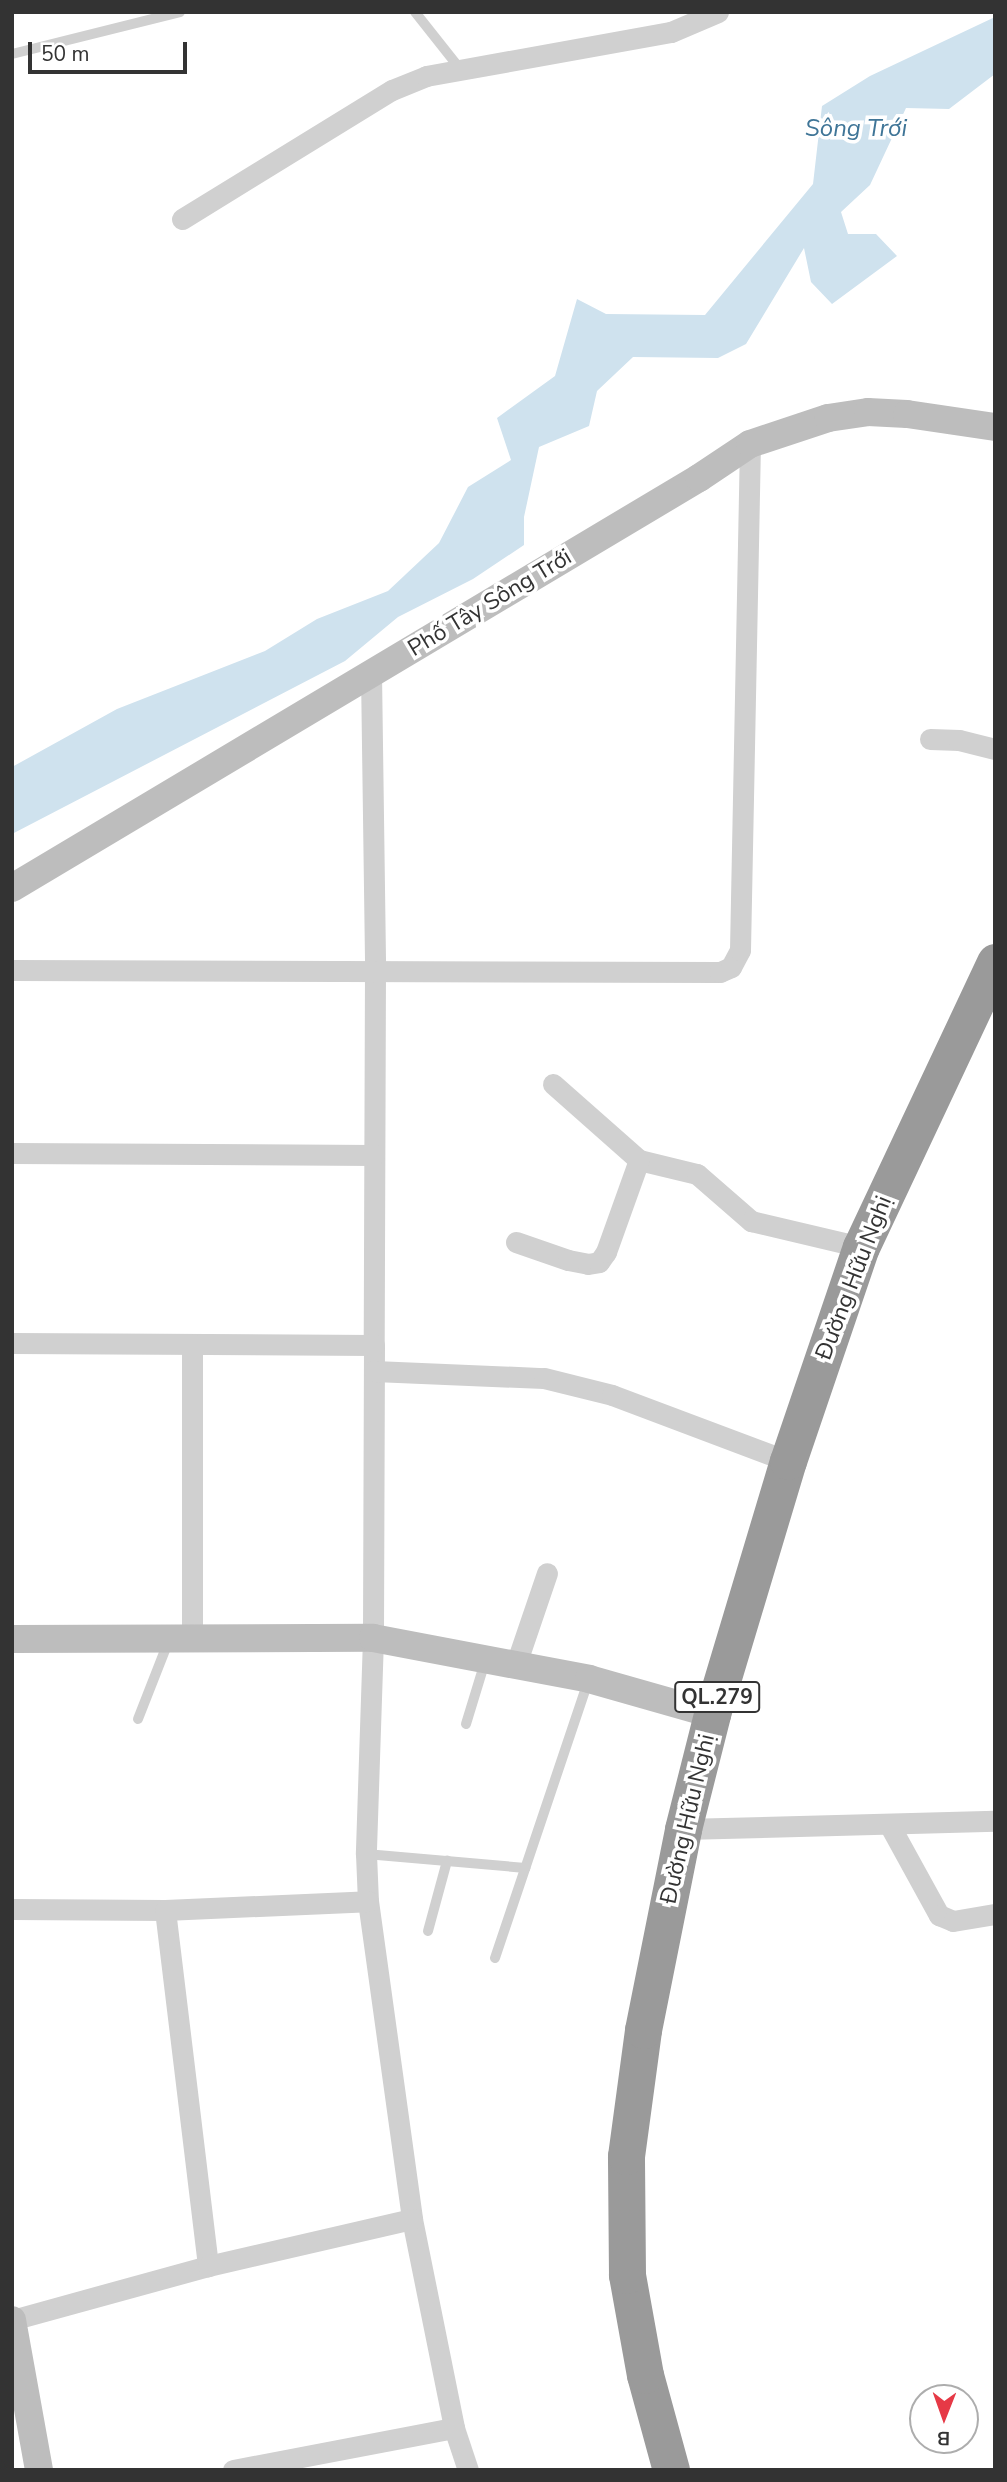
<!DOCTYPE html>
<html>
<head>
<meta charset="utf-8">
<style>
  body { margin:0 }
  #map { position:relative; width:1007px; height:2482px; overflow:hidden; background:#fff; font-family:"Nunito Sans",sans-serif }
  div>[style] { position:absolute }
  .water>* { inset:0; background:#cfe2ee }
  .lane>* { height:10px; margin:-5px; padding:0 5px; transform-origin:5px; border-radius:5px; background:#d0d0d0 }
  .street>* { height:21px; margin:-10.5px; padding:0 10.5px; transform-origin:10.5px; border-radius:10.5px; background:#d0d0d0 }
  .secondary>* { height:28px; margin:-14px; padding:0 14px; transform-origin:14px; border-radius:14px; background:#bdbdbd }
  .highway>* { height:37px; margin:-18.5px; padding:0 18.5px; transform-origin:18.5px; border-radius:18.5px; background:#9a9a9a }
  span { translate:-50% -50%; white-space:nowrap; text-align:center; line-height:1.15; -webkit-text-stroke:7px #fff; paint-order:stroke }
  .shield-label span { padding:2px 5px; background:#fff; border:2px solid; border-radius:5px; -webkit-text-stroke-width:0 }
  .shield-label { font-size:21px; color:#333; font-weight:700 }
  .street-label { font-size:23px; color:#333 }
  .water-label { font-size:24px; color:#3f7597; font-style:italic }
  .frame { position:absolute; inset:0; border:14px solid #333; pointer-events:none }
  .north { position:absolute; left:909px; top:2384px; width:70px; height:70px; box-sizing:border-box; background:#fff; border:2px solid #adadad; border-radius:50%; rotate:181deg; font-size:19px; font-weight:700; line-height:28px; text-align:center; color:#333 }
  .north::after { content:''; display:block; margin:auto; width:24px; height:32px; background:#e63946; clip-path:polygon(50% 0,100% 100%,50% 72%,0 100%) }
  .scale { position:absolute; left:28px; top:42px; width:159px; height:32px; box-sizing:border-box; border:4px solid #333; border-top:0; padding-left:9px; font-size:21px; line-height:24px; white-space:nowrap; color:#333; -webkit-text-stroke:5px #fff; paint-order:stroke }
</style>
</head>
<body>
<div id="map">
  <div class="water">
    <i style="clip-path:polygon(995px 17px,995px 74px,949px 109px,906px 108px,870px 185px,841px 212px,848px 234px,876px 234px,897px 256px,832px 304px,811px 282px,804px 248px,746px 344px,718px 358px,633px 357px,597px 391px,589px 426px,539px 447px,524px 517px,524px 545px,473px 579px,398px 617px,345px 661px,12px 834px,12px 767px,117px 709px,265px 651px,317px 619px,388px 591px,439px 543px,468px 487px,511px 460px,497px 418px,555px 376px,577px 299px,606px 314px,705px 315px,813px 184px,822px 106px,870px 76px)"></i>
  </div>
  <div class="lane">
    <i style="left:415px;top:12px;width:74px;rotate:51.6deg"></i>
    <i style="left:12px;top:54px;width:173px;rotate:-14deg"></i>
    <i style="left:138px;top:1719px;width:85px;rotate:-68.6deg"></i>
    <i style="left:466px;top:1724px;width:65px;rotate:-73deg"></i>
    <i style="left:366px;top:1854px;width:160px;rotate:5deg"></i>
    <i style="left:428px;top:1931px;width:73px;rotate:-74.8deg"></i>
    <i style="left:495px;top:1958px;width:294px;rotate:-71.4deg"></i>
  </div>
  <div class="street">
    <i style="left:182px;top:219px;width:246px;rotate:-31.6deg"></i>
    <i style="left:392px;top:90px;width:37px;rotate:-22deg"></i>
    <i style="left:426px;top:76px;width:249px;rotate:-10.2deg"></i>
    <i style="left:671px;top:32px;width:51px;rotate:-23.1deg"></i>
    <i style="left:371px;top:673px;width:298px;rotate:89.2deg"></i>
    <i style="left:375px;top:971px;width:374px;rotate:90.2deg"></i>
    <i style="left:374px;top:1345px;width:293px;rotate:90.2deg"></i>
    <i style="left:373px;top:1638px;width:216px;rotate:91.9deg"></i>
    <i style="left:366px;top:1854px;width:47px;rotate:87.6deg"></i>
    <i style="left:368px;top:1901px;width:321px;rotate:82.1deg"></i>
    <i style="left:412px;top:2219px;width:213px;rotate:78.6deg"></i>
    <i style="left:454px;top:2428px;width:44px;rotate:71.6deg"></i>
    <i style="left:930px;top:739px;width:29px;rotate:2deg"></i>
    <i style="left:959px;top:740px;width:37px;rotate:14deg"></i>
    <i style="left:12px;top:970px;width:708px;rotate:0.16deg"></i>
    <i style="left:720px;top:972px;width:12px;rotate:-24deg"></i>
    <i style="left:731px;top:967px;width:19px;rotate:-62deg"></i>
    <i style="left:740px;top:950px;width:506px;rotate:-88.87deg"></i>
    <i style="left:553px;top:1084px;width:115px;rotate:41.5deg"></i>
    <i style="left:639px;top:1160px;width:60px;rotate:13.6deg"></i>
    <i style="left:697px;top:1174px;width:72px;rotate:41deg"></i>
    <i style="left:751px;top:1221px;width:113px;rotate:13.3deg"></i>
    <i style="left:12px;top:1153px;width:362px;rotate:0.3deg"></i>
    <i style="left:516px;top:1242px;width:55px;rotate:19.1deg"></i>
    <i style="left:568px;top:1260px;width:20px;rotate:11deg"></i>
    <i style="left:588px;top:1264px;width:11px;rotate:-10deg"></i>
    <i style="left:599px;top:1262px;width:12px;rotate:-55deg"></i>
    <i style="left:606px;top:1252px;width:98px;rotate:-70.3deg"></i>
    <i style="left:12px;top:1343px;width:362px;rotate:0.3deg"></i>
    <i style="left:192px;top:1344px;width:296px;rotate:90deg"></i>
    <i style="left:374px;top:1371px;width:170px;rotate:2.4deg"></i>
    <i style="left:544px;top:1378px;width:70px;rotate:14deg"></i>
    <i style="left:612px;top:1395px;width:188px;rotate:20.6deg"></i>
    <i style="left:515px;top:1667px;width:99px;rotate:-71.2deg"></i>
    <i style="left:890px;top:1826px;width:102px;rotate:61.2deg"></i>
    <i style="left:939px;top:1915px;width:15px;rotate:23deg"></i>
    <i style="left:953px;top:1921px;width:43px;rotate:-9.5deg"></i>
    <i style="left:683px;top:1829px;width:312px;rotate:-1.5deg"></i>
    <i style="left:12px;top:1909px;width:153px;rotate:0.4deg"></i>
    <i style="left:165px;top:1910px;width:203px;rotate:-2.5deg"></i>
    <i style="left:165px;top:1910px;width:359px;rotate:83.1deg"></i>
    <i style="left:12px;top:2320px;width:203px;rotate:-15.4deg"></i>
    <i style="left:208px;top:2266px;width:209px;rotate:-13deg"></i>
    <i style="left:233px;top:2470px;width:225px;rotate:-10.8deg"></i>
  </div>
  <div class="secondary">
    <i style="left:12px;top:888px;width:800px;rotate:-30.83deg"></i>
    <i style="left:699px;top:478px;width:61px;rotate:-33.7deg"></i>
    <i style="left:750px;top:444px;width:82px;rotate:-18.4deg"></i>
    <i style="left:828px;top:418px;width:40px;rotate:-8.5deg"></i>
    <i style="left:868px;top:412px;width:39px;rotate:3deg"></i>
    <i style="left:907px;top:414px;width:89px;rotate:8.4deg"></i>
    <i style="left:12px;top:1639px;width:361px;rotate:-0.2deg"></i>
    <i style="left:373px;top:1638px;width:220px;rotate:10.7deg"></i>
    <i style="left:589px;top:1679px;width:128px;rotate:15.9deg"></i>
    <i style="left:12px;top:2320px;width:152px;rotate:79.8deg"></i>
  </div>
  <div class="highway">
    <i style="left:671px;top:2470px;width:98px;rotate:-105.3deg"></i>
    <i style="left:645px;top:2375px;width:102px;rotate:-100.2deg"></i>
    <i style="left:627px;top:2275px;width:119px;rotate:-90.5deg"></i>
    <i style="left:626px;top:2156px;width:127px;rotate:-82.3deg"></i>
    <i style="left:643px;top:2030px;width:205px;rotate:-78.7deg"></i>
    <i style="left:683px;top:1829px;width:119px;rotate:-75.8deg"></i>
    <i style="left:712px;top:1714px;width:264px;rotate:-73.3deg"></i>
    <i style="left:788px;top:1461px;width:226px;rotate:-71.2deg"></i>
    <i style="left:861px;top:1247px;width:315px;rotate:-64.8deg"></i>
  </div>
  <div class="shield-label">
    <span style="left:717px;top:1697px">QL.279</span>
  </div>
  <div class="street-label">
    <span style="left:490px;top:603px;rotate:-31deg">Phố Tây Sông Trới</span>
    <span style="left:854px;top:1278px;rotate:-69deg">Đường Hữu Nghị</span>
    <span style="left:688px;top:1819px;rotate:-77deg">Đường Hữu Nghị</span>
  </div>
  <div class="water-label">
    <span style="left:856px;top:129px">Sông Trới</span>
  </div>
  <div class="frame"></div>
  <div class="north">B</div>
  <div class="scale">50 m</div>
</div>
</body>
</html>
